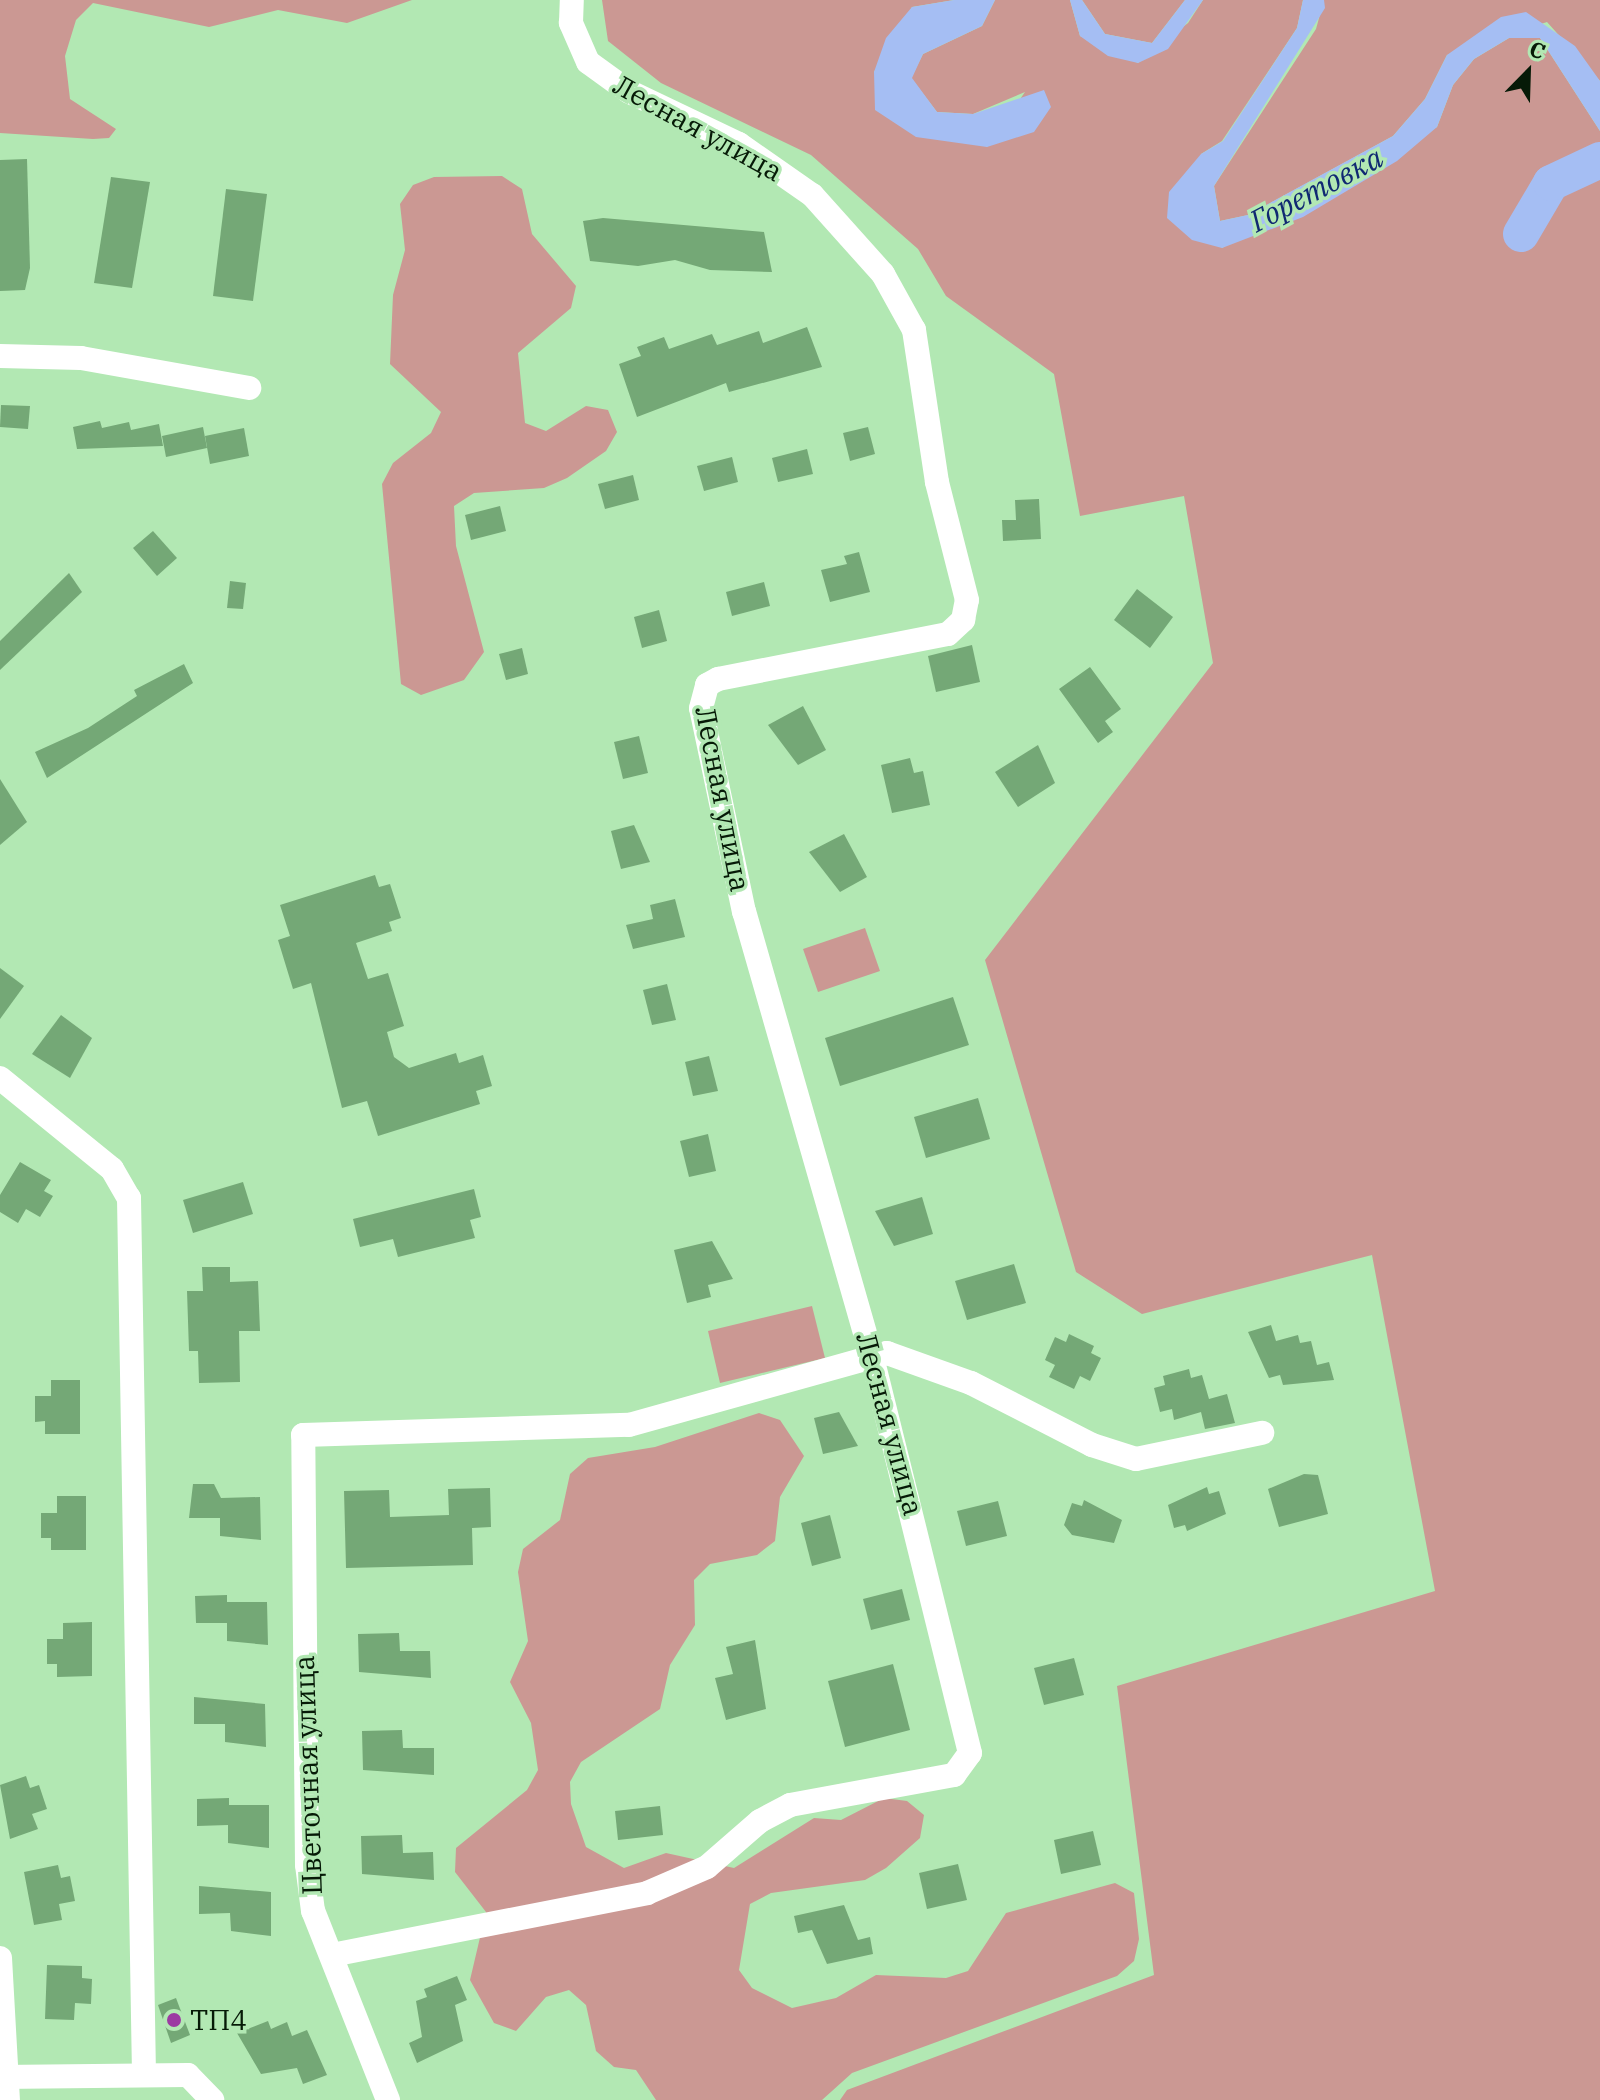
<!DOCTYPE html>
<html>
<head>
<meta charset="utf-8">
<style>
  body { margin:0 }
  #map { position:relative; width:1600px; height:2100px; overflow:hidden; background:#b2e8b3; font-family:"IBM Plex Serif",serif }
  div>[style] { position:absolute }
  .green>* { inset:0; background:#cb9893 }
  .water>* { inset:0; background:#a5bef3 }
  .river>* { height:36px; margin:-18px; padding:0 18px; transform-origin:18px; border-radius:18px; background:#a5bef3 }
  .building>* { inset:0; background:#74a876 }
  .street>* { height:24px; margin:-12px; padding:0 12px; transform-origin:12px; border-radius:12px; background:#fff }
  .dots>* { width:22px; height:22px; translate:-50% -50%; box-sizing:border-box; border:4px solid #b2e8b3; border-radius:50% }
  span { translate:-50% -50%; white-space:nowrap; text-align:center; line-height:1.15; -webkit-text-stroke:7px #b2e8b3; paint-order:stroke }
  .street-label { font-size:28px; color:#061a07 }
  .poi-label { font-size:28px; color:#061a07 }
  .left { translate:0 -50%; text-align:left }
  .water-label { font-size:30px; color:#102872; font-style:italic }
  .north { position:absolute; left:1488px; top:32px; width:80px; height:80px; -webkit-text-stroke:6px #b2e8b3; paint-order:stroke; rotate:23deg; font-size:22px; font-weight:700; line-height:32px; text-align:center; color:#061a07 }
  .north::after { content:''; display:block; margin:auto; width:28px; height:36px; background:#061a07; clip-path:polygon(50% 0,100% 100%,50% 72%,0 100%) }
</style>
</head>
<body>
<div id="map">
  <div class="green">
    <i style="clip-path:polygon(0 0,412px 0,347px 23px,278px 10px,209px 27px,93px 3px,76px 20px,65px 56px,70px 99px,116px 129px,109px 138px,93px 139px,0 133px)"></i>
    <i style="clip-path:polygon(602px 0,954px 0,912px 7px,874px 72px,987px 147px,1025px 92px,973px 114px,937px 112px,911px 78px,923px 54px,982px 26px,995px 0,1070px 0,1080px 36px,1138px 63px,1188px 23px,1203px 0,1303px 0,1297px 28px,1222px 141px,1201px 154px,1222px 248px,1437px 127px,1453px 85px,1474px 59px,1509px 38px,1540px 38px,1600px 131px,1600px 2100px,840px 2100px,847px 2090px,1154px 1975px,1117px 1686px,1435px 1591px,1372px 1255px,1142px 1314px,1076px 1272px,985px 960px,1213px 663px,1184px 496px,1080px 516px,1054px 374px,946px 296px,918px 249px,811px 155px,661px 83px,608px 41px)"></i>
    <i style="clip-path:polygon(1082px 0,1185px 0,1152px 43px,1105px 34px)"></i>
    <i style="clip-path:polygon(1324px 0,1600px 0,1600px 81px,1547px 22px,1447px 55px,1425px 99px,1393px 136px,1248px 215px,1220px 221px,1214px 186px,1316px 29px)"></i>
    <i style="clip-path:polygon(502px 176px,522px 189px,532px 234px,576px 286px,571px 308px,518px 353px,525px 423px,546px 431px,586px 406px,608px 410px,617px 432px,606px 451px,567px 478px,544px 488px,474px 493px,454px 506px,456px 546px,484px 652px,464px 680px,421px 695px,401px 684px,382px 484px,393px 463px,431px 433px,441px 412px,390px 364px,393px 295px,405px 250px,400px 204px,413px 185px,434px 177px)"></i>
    <i style="clip-path:polygon(865px 928px,880px 971px,818px 992px,803px 949px)"></i>
    <i style="clip-path:polygon(812px 1306px,825px 1358px,720px 1383px,708px 1331px)"></i>
    <i style="clip-path:polygon(759px 1413px,780px 1420px,804px 1456px,780px 1497px,775px 1541px,757px 1555px,710px 1564px,694px 1580px,695px 1625px,670px 1665px,660px 1709px,581px 1762px,570px 1782px,571px 1804px,586px 1847px,624px 1868px,666px 1853px,734px 1868px,814px 1818px,841px 1820px,884px 1798px,907px 1801px,924px 1815px,920px 1838px,886px 1868px,865px 1880px,771px 1893px,750px 1904px,739px 1970px,752px 1988px,792px 2008px,836px 1998px,876px 1975px,946px 1978px,968px 1971px,1006px 1913px,1115px 1883px,1134px 1893px,1139px 1939px,1134px 1961px,1117px 1976px,852px 2073px,822px 2100px,656px 2100px,636px 2070px,614px 2067px,596px 2051px,586px 2005px,569px 1990px,546px 1997px,516px 2031px,494px 2023px,470px 1980px,486px 1912px,455px 1872px,456px 1848px,527px 1790px,538px 1770px,531px 1723px,510px 1682px,528px 1641px,518px 1572px,523px 1549px,560px 1520px,570px 1474px,588px 1458px,655px 1447px)"></i>
  </div>
  <div class="water">
    <i style="clip-path:polygon(954px 0,995px 0,982px 26px,923px 54px,912px 78px,937px 112px,973px 114px,1044px 90px,1051px 107px,1034px 132px,987px 147px,916px 137px,875px 110px,874px 72px,886px 38px,912px 7px)"></i>
    <i style="clip-path:polygon(1070px 0,1082px 0,1105px 34px,1152px 43px,1185px 0,1203px 0,1168px 49px,1138px 63px,1108px 56px,1080px 36px)"></i>
    <i style="clip-path:polygon(1303px 0,1324px 0,1325px 8px,1214px 186px,1220px 221px,1248px 215px,1393px 136px,1425px 99px,1447px 55px,1501px 17px,1526px 12px,1575px 46px,1600px 81px,1600px 131px,1540px 38px,1509px 38px,1474px 59px,1453px 85px,1437px 127px,1397px 161px,1303px 217px,1222px 248px,1192px 240px,1167px 218px,1169px 192px,1201px 154px,1223px 141px,1297px 28px)"></i>
  </div>
  <div class="river">
    <i style="left:1521px;top:234px;width:59px;rotate:-59.5deg"></i>
    <i style="left:1551px;top:183px;width:54px;rotate:-25.1deg"></i>
  </div>
  <div class="building">
    <i style="clip-path:polygon(27px 159px,30px 268px,25px 290px,0 291px,0 160px)"></i>
    <i style="clip-path:polygon(111px 177px,150px 182px,132px 288px,94px 283px)"></i>
    <i style="clip-path:polygon(226px 189px,267px 194px,253px 301px,213px 296px)"></i>
    <i style="clip-path:polygon(603px 218px,764px 232px,772px 272px,710px 270px,675px 260px,638px 266px,590px 261px,583px 221px)"></i>
    <i style="clip-path:polygon(807px 327px,822px 367px,729px 392px,726px 383px,637px 417px,619px 364px,641px 356px,637px 347px,664px 337px,669px 349px,712px 334px,717px 345px,759px 331px,763px 343px)"></i>
    <i style="clip-path:polygon(1px 405px,30px 406px,28px 429px,0 427px)"></i>
    <i style="clip-path:polygon(100px 421px,102px 428px,129px 422px,131px 430px,159px 424px,163px 446px,77px 449px,73px 427px)"></i>
    <i style="clip-path:polygon(203px 427px,207px 448px,166px 457px,162px 436px)"></i>
    <i style="clip-path:polygon(868px 427px,875px 454px,850px 461px,843px 433px)"></i>
    <i style="clip-path:polygon(244px 428px,249px 456px,210px 464px,205px 436px)"></i>
    <i style="clip-path:polygon(807px 449px,813px 474px,778px 482px,772px 458px)"></i>
    <i style="clip-path:polygon(732px 457px,738px 482px,704px 491px,697px 466px)"></i>
    <i style="clip-path:polygon(633px 475px,639px 500px,605px 509px,598px 484px)"></i>
    <i style="clip-path:polygon(1039px 499px,1041px 539px,1003px 541px,1002px 520px,1016px 520px,1015px 500px)"></i>
    <i style="clip-path:polygon(500px 506px,506px 531px,471px 540px,465px 515px)"></i>
    <i style="clip-path:polygon(153px 531px,177px 558px,157px 576px,133px 548px)"></i>
    <i style="clip-path:polygon(859px 552px,870px 592px,830px 602px,821px 570px,847px 564px,844px 556px)"></i>
    <i style="clip-path:polygon(69px 573px,82px 592px,0 670px,0 641px)"></i>
    <i style="clip-path:polygon(230px 581px,246px 583px,243px 609px,227px 608px)"></i>
    <i style="clip-path:polygon(764px 582px,770px 606px,732px 616px,726px 592px)"></i>
    <i style="clip-path:polygon(1137px 589px,1173px 617px,1150px 648px,1114px 620px)"></i>
    <i style="clip-path:polygon(659px 610px,667px 641px,642px 648px,634px 617px)"></i>
    <i style="clip-path:polygon(972px 645px,980px 682px,936px 692px,928px 656px)"></i>
    <i style="clip-path:polygon(522px 648px,528px 674px,506px 680px,499px 654px)"></i>
    <i style="clip-path:polygon(184px 664px,193px 683px,47px 778px,35px 752px,88px 728px,137px 696px,134px 690px)"></i>
    <i style="clip-path:polygon(1090px 667px,1121px 709px,1105px 721px,1113px 732px,1098px 743px,1059px 689px)"></i>
    <i style="clip-path:polygon(803px 706px,826px 750px,798px 765px,768px 725px)"></i>
    <i style="clip-path:polygon(639px 736px,648px 773px,623px 779px,614px 742px)"></i>
    <i style="clip-path:polygon(1038px 745px,1055px 783px,1018px 807px,995px 772px)"></i>
    <i style="clip-path:polygon(910px 758px,914px 773px,923px 771px,930px 805px,892px 813px,881px 765px)"></i>
    <i style="clip-path:polygon(0 779px,27px 822px,0 845px)"></i>
    <i style="clip-path:polygon(634px 825px,650px 862px,621px 869px,611px 831px)"></i>
    <i style="clip-path:polygon(844px 834px,867px 877px,840px 892px,809px 852px)"></i>
    <i style="clip-path:polygon(375px 875px,379px 887px,390px 884px,401px 918px,389px 922px,392px 931px,356px 943px,368px 979px,388px 973px,404px 1026px,387px 1032px,394px 1057px,409px 1068px,456px 1053px,459px 1063px,483px 1055px,492px 1086px,476px 1091px,480px 1104px,378px 1136px,367px 1101px,342px 1108px,311px 983px,293px 989px,278px 940px,290px 936px,280px 905px)"></i>
    <i style="clip-path:polygon(675px 899px,685px 937px,633px 949px,626px 925px,653px 919px,650px 905px)"></i>
    <i style="clip-path:polygon(0 968px,24px 986px,0 1019px)"></i>
    <i style="clip-path:polygon(667px 984px,676px 1020px,652px 1025px,643px 990px)"></i>
    <i style="clip-path:polygon(953px 997px,969px 1045px,840px 1086px,825px 1038px)"></i>
    <i style="clip-path:polygon(61px 1015px,92px 1038px,70px 1078px,32px 1054px)"></i>
    <i style="clip-path:polygon(709px 1056px,718px 1091px,693px 1096px,685px 1062px)"></i>
    <i style="clip-path:polygon(978px 1098px,990px 1139px,926px 1158px,914px 1117px)"></i>
    <i style="clip-path:polygon(708px 1134px,716px 1171px,689px 1177px,680px 1141px)"></i>
    <i style="clip-path:polygon(20px 1162px,51px 1180px,44px 1191px,53px 1196px,40px 1217px,26px 1209px,18px 1223px,0 1212px,0 1195px)"></i>
    <i style="clip-path:polygon(243px 1182px,253px 1214px,193px 1233px,183px 1200px)"></i>
    <i style="clip-path:polygon(474px 1189px,481px 1217px,470px 1220px,475px 1238px,398px 1257px,393px 1239px,360px 1247px,353px 1219px)"></i>
    <i style="clip-path:polygon(922px 1197px,933px 1234px,894px 1246px,875px 1211px)"></i>
    <i style="clip-path:polygon(712px 1241px,733px 1279px,708px 1285px,711px 1297px,687px 1303px,674px 1250px)"></i>
    <i style="clip-path:polygon(1014px 1264px,1026px 1303px,967px 1320px,955px 1281px)"></i>
    <i style="clip-path:polygon(202px 1267px,230px 1267px,230px 1282px,258px 1281px,260px 1331px,239px 1331px,240px 1382px,199px 1383px,198px 1351px,189px 1351px,187px 1291px,203px 1291px)"></i>
    <i style="clip-path:polygon(1271px 1325px,1276px 1341px,1298px 1335px,1300px 1343px,1311px 1341px,1317px 1365px,1329px 1362px,1334px 1380px,1283px 1385px,1280px 1375px,1269px 1378px,1248px 1332px)"></i>
    <i style="clip-path:polygon(1069px 1334px,1094px 1346px,1091px 1353px,1101px 1358px,1090px 1381px,1080px 1376px,1074px 1389px,1049px 1377px,1055px 1365px,1045px 1360px,1055px 1337px,1066px 1342px)"></i>
    <i style="clip-path:polygon(1189px 1369px,1191px 1378px,1202px 1375px,1209px 1399px,1227px 1394px,1235px 1423px,1205px 1429px,1201px 1412px,1174px 1420px,1172px 1409px,1160px 1412px,1154px 1388px,1165px 1385px,1163px 1376px)"></i>
    <i style="clip-path:polygon(51px 1380px,80px 1380px,80px 1434px,45px 1434px,45px 1421px,35px 1422px,35px 1396px,51px 1396px)"></i>
    <i style="clip-path:polygon(839px 1412px,858px 1446px,823px 1454px,814px 1418px)"></i>
    <i style="clip-path:polygon(1304px 1474px,1318px 1475px,1328px 1514px,1279px 1527px,1268px 1489px)"></i>
    <i style="clip-path:polygon(193px 1484px,214px 1484px,221px 1498px,260px 1497px,261px 1540px,220px 1536px,220px 1518px,189px 1518px)"></i>
    <i style="clip-path:polygon(1207px 1487px,1209px 1494px,1219px 1491px,1226px 1514px,1187px 1531px,1185px 1525px,1174px 1528px,1168px 1505px)"></i>
    <i style="clip-path:polygon(490px 1488px,491px 1527px,472px 1528px,473px 1565px,346px 1568px,344px 1491px,389px 1490px,390px 1517px,449px 1515px,448px 1489px)"></i>
    <i style="clip-path:polygon(57px 1496px,86px 1496px,86px 1550px,51px 1550px,51px 1538px,41px 1538px,41px 1513px,57px 1513px)"></i>
    <i style="clip-path:polygon(1084px 1500px,1122px 1520px,1114px 1543px,1072px 1535px,1064px 1525px,1072px 1503px,1082px 1506px)"></i>
    <i style="clip-path:polygon(998px 1501px,1007px 1536px,966px 1546px,957px 1511px)"></i>
    <i style="clip-path:polygon(830px 1515px,841px 1558px,812px 1566px,801px 1523px)"></i>
    <i style="clip-path:polygon(902px 1589px,910px 1620px,871px 1630px,863px 1599px)"></i>
    <i style="clip-path:polygon(227px 1595px,227px 1602px,267px 1602px,268px 1645px,227px 1641px,227px 1623px,196px 1623px,195px 1596px)"></i>
    <i style="clip-path:polygon(92px 1622px,92px 1676px,57px 1677px,57px 1664px,47px 1664px,47px 1639px,63px 1639px,63px 1623px)"></i>
    <i style="clip-path:polygon(399px 1633px,400px 1651px,430px 1651px,431px 1678px,359px 1672px,358px 1634px)"></i>
    <i style="clip-path:polygon(755px 1640px,766px 1709px,726px 1720px,715px 1678px,733px 1674px,726px 1647px)"></i>
    <i style="clip-path:polygon(1074px 1658px,1084px 1695px,1044px 1705px,1034px 1668px)"></i>
    <i style="clip-path:polygon(893px 1664px,910px 1730px,845px 1747px,828px 1681px)"></i>
    <i style="clip-path:polygon(194px 1697px,265px 1704px,266px 1747px,225px 1742px,225px 1724px,194px 1724px)"></i>
    <i style="clip-path:polygon(402px 1730px,403px 1748px,434px 1748px,434px 1775px,363px 1770px,362px 1731px)"></i>
    <i style="clip-path:polygon(26px 1776px,30px 1788px,39px 1785px,47px 1809px,32px 1814px,38px 1829px,10px 1839px,0 1785px)"></i>
    <i style="clip-path:polygon(229px 1798px,229px 1805px,269px 1805px,269px 1848px,228px 1843px,228px 1825px,197px 1826px,197px 1799px)"></i>
    <i style="clip-path:polygon(660px 1806px,663px 1835px,618px 1840px,615px 1811px)"></i>
    <i style="clip-path:polygon(1093px 1831px,1101px 1865px,1061px 1874px,1054px 1840px)"></i>
    <i style="clip-path:polygon(402px 1835px,403px 1853px,433px 1852px,434px 1880px,362px 1874px,361px 1836px)"></i>
    <i style="clip-path:polygon(958px 1864px,967px 1900px,927px 1909px,919px 1873px)"></i>
    <i style="clip-path:polygon(58px 1865px,61px 1878px,70px 1876px,75px 1901px,59px 1904px,62px 1920px,34px 1925px,24px 1872px)"></i>
    <i style="clip-path:polygon(199px 1886px,271px 1892px,271px 1936px,231px 1931px,230px 1913px,199px 1914px)"></i>
    <i style="clip-path:polygon(844px 1905px,858px 1940px,870px 1937px,873px 1954px,827px 1964px,812px 1930px,798px 1933px,794px 1916px)"></i>
    <i style="clip-path:polygon(47px 1965px,82px 1966px,82px 1978px,92px 1979px,91px 2004px,75px 2003px,74px 2020px,45px 2019px)"></i>
    <i style="clip-path:polygon(457px 1976px,467px 2000px,455px 2005px,463px 2041px,417px 2063px,409px 2043px,422px 2037px,416px 2001px,427px 1997px,424px 1989px)"></i>
    <i style="clip-path:polygon(176px 1998px,190px 2035px,171px 2043px,158px 2005px)"></i>
    <i style="clip-path:polygon(268px 2021px,271px 2029px,287px 2022px,292px 2036px,307px 2030px,327px 2075px,303px 2084px,297px 2068px,261px 2074px,237px 2033px)"></i>
  </div>
  <div class="street">
    <i style="left:0;top:356px;width:81px;rotate:1.4deg"></i>
    <i style="left:81px;top:358px;width:171px;rotate:10.1deg"></i>
    <i style="left:0;top:1078px;width:144px;rotate:39.1deg"></i>
    <i style="left:112px;top:1169px;width:34px;rotate:60deg"></i>
    <i style="left:129px;top:1198px;width:876px;rotate:89.02deg"></i>
    <i style="left:332px;top:1955px;width:321px;rotate:-11.1deg"></i>
    <i style="left:647px;top:1893px;width:65px;rotate:-23.4deg"></i>
    <i style="left:707px;top:1867px;width:70px;rotate:-41deg"></i>
    <i style="left:760px;top:1821px;width:34px;rotate:-28deg"></i>
    <i style="left:790px;top:1805px;width:167px;rotate:-10.4deg"></i>
    <i style="left:954px;top:1775px;width:27px;rotate:-54deg"></i>
    <i style="left:970px;top:1753px;width:411px;rotate:-103.9deg"></i>
    <i style="left:871px;top:1354px;width:460px;rotate:-106deg"></i>
    <i style="left:744px;top:912px;width:208px;rotate:-101.9deg"></i>
    <i style="left:701px;top:708px;width:24px;rotate:-75deg"></i>
    <i style="left:707px;top:685px;width:13px;rotate:-29deg"></i>
    <i style="left:718px;top:679px;width:234px;rotate:-11.1deg"></i>
    <i style="left:948px;top:634px;width:21px;rotate:-43deg"></i>
    <i style="left:963px;top:620px;width:20px;rotate:-79deg"></i>
    <i style="left:967px;top:600px;width:122px;rotate:-104.3deg"></i>
    <i style="left:937px;top:482px;width:154px;rotate:-98.6deg"></i>
    <i style="left:914px;top:330px;width:64px;rotate:-119deg"></i>
    <i style="left:883px;top:274px;width:106px;rotate:-131.9deg"></i>
    <i style="left:812px;top:195px;width:89px;rotate:-145.1deg"></i>
    <i style="left:739px;top:144px;width:123px;rotate:-154.5deg"></i>
    <i style="left:628px;top:91px;width:49px;rotate:-144.1deg"></i>
    <i style="left:588px;top:62px;width:43px;rotate:-113.6deg"></i>
    <i style="left:571px;top:23px;width:23px;rotate:-88deg"></i>
    <i style="left:0;top:1958px;width:142px;rotate:86.8deg"></i>
    <i style="left:0;top:2077px;width:188px;rotate:-0.6deg"></i>
    <i style="left:188px;top:2075px;width:35px;rotate:46deg"></i>
    <i style="left:388px;top:2100px;width:203px;rotate:-111.6deg"></i>
    <i style="left:313px;top:1911px;width:46px;rotate:-97.4deg"></i>
    <i style="left:307px;top:1865px;width:430px;rotate:-90.5deg"></i>
    <i style="left:303px;top:1435px;width:326px;rotate:-1.8deg"></i>
    <i style="left:629px;top:1425px;width:268px;rotate:-15.6deg"></i>
    <i style="left:887px;top:1353px;width:89px;rotate:19.7deg"></i>
    <i style="left:971px;top:1383px;width:136px;rotate:27.1deg"></i>
    <i style="left:1092px;top:1445px;width:46px;rotate:17.7deg"></i>
    <i style="left:1136px;top:1459px;width:129px;rotate:-11.7deg"></i>
  </div>
  <div class="dots">
    <i style="left:174px;top:2020px;background:#9c3ba2"></i>
  </div>
  <div class="street-label">
    <span style="left:698px;top:128px;rotate:29deg">Лесная улица</span>
    <span style="left:723px;top:799px;rotate:79deg">Лесная улица</span>
    <span style="left:890px;top:1424px;rotate:75deg">Лесная улица</span>
    <span style="left:308px;top:1775px;rotate:-92deg">Цветочная улица</span>
  </div>
  <div class="poi-label">
    <span class="left" style="left:190px;top:2020px">ТП4</span>
  </div>
  <div class="water-label">
    <span style="left:1316px;top:189px;rotate:-28deg">Горетовка</span>
  </div>
  <div class="north">С</div>
</div>
</body>
</html>
